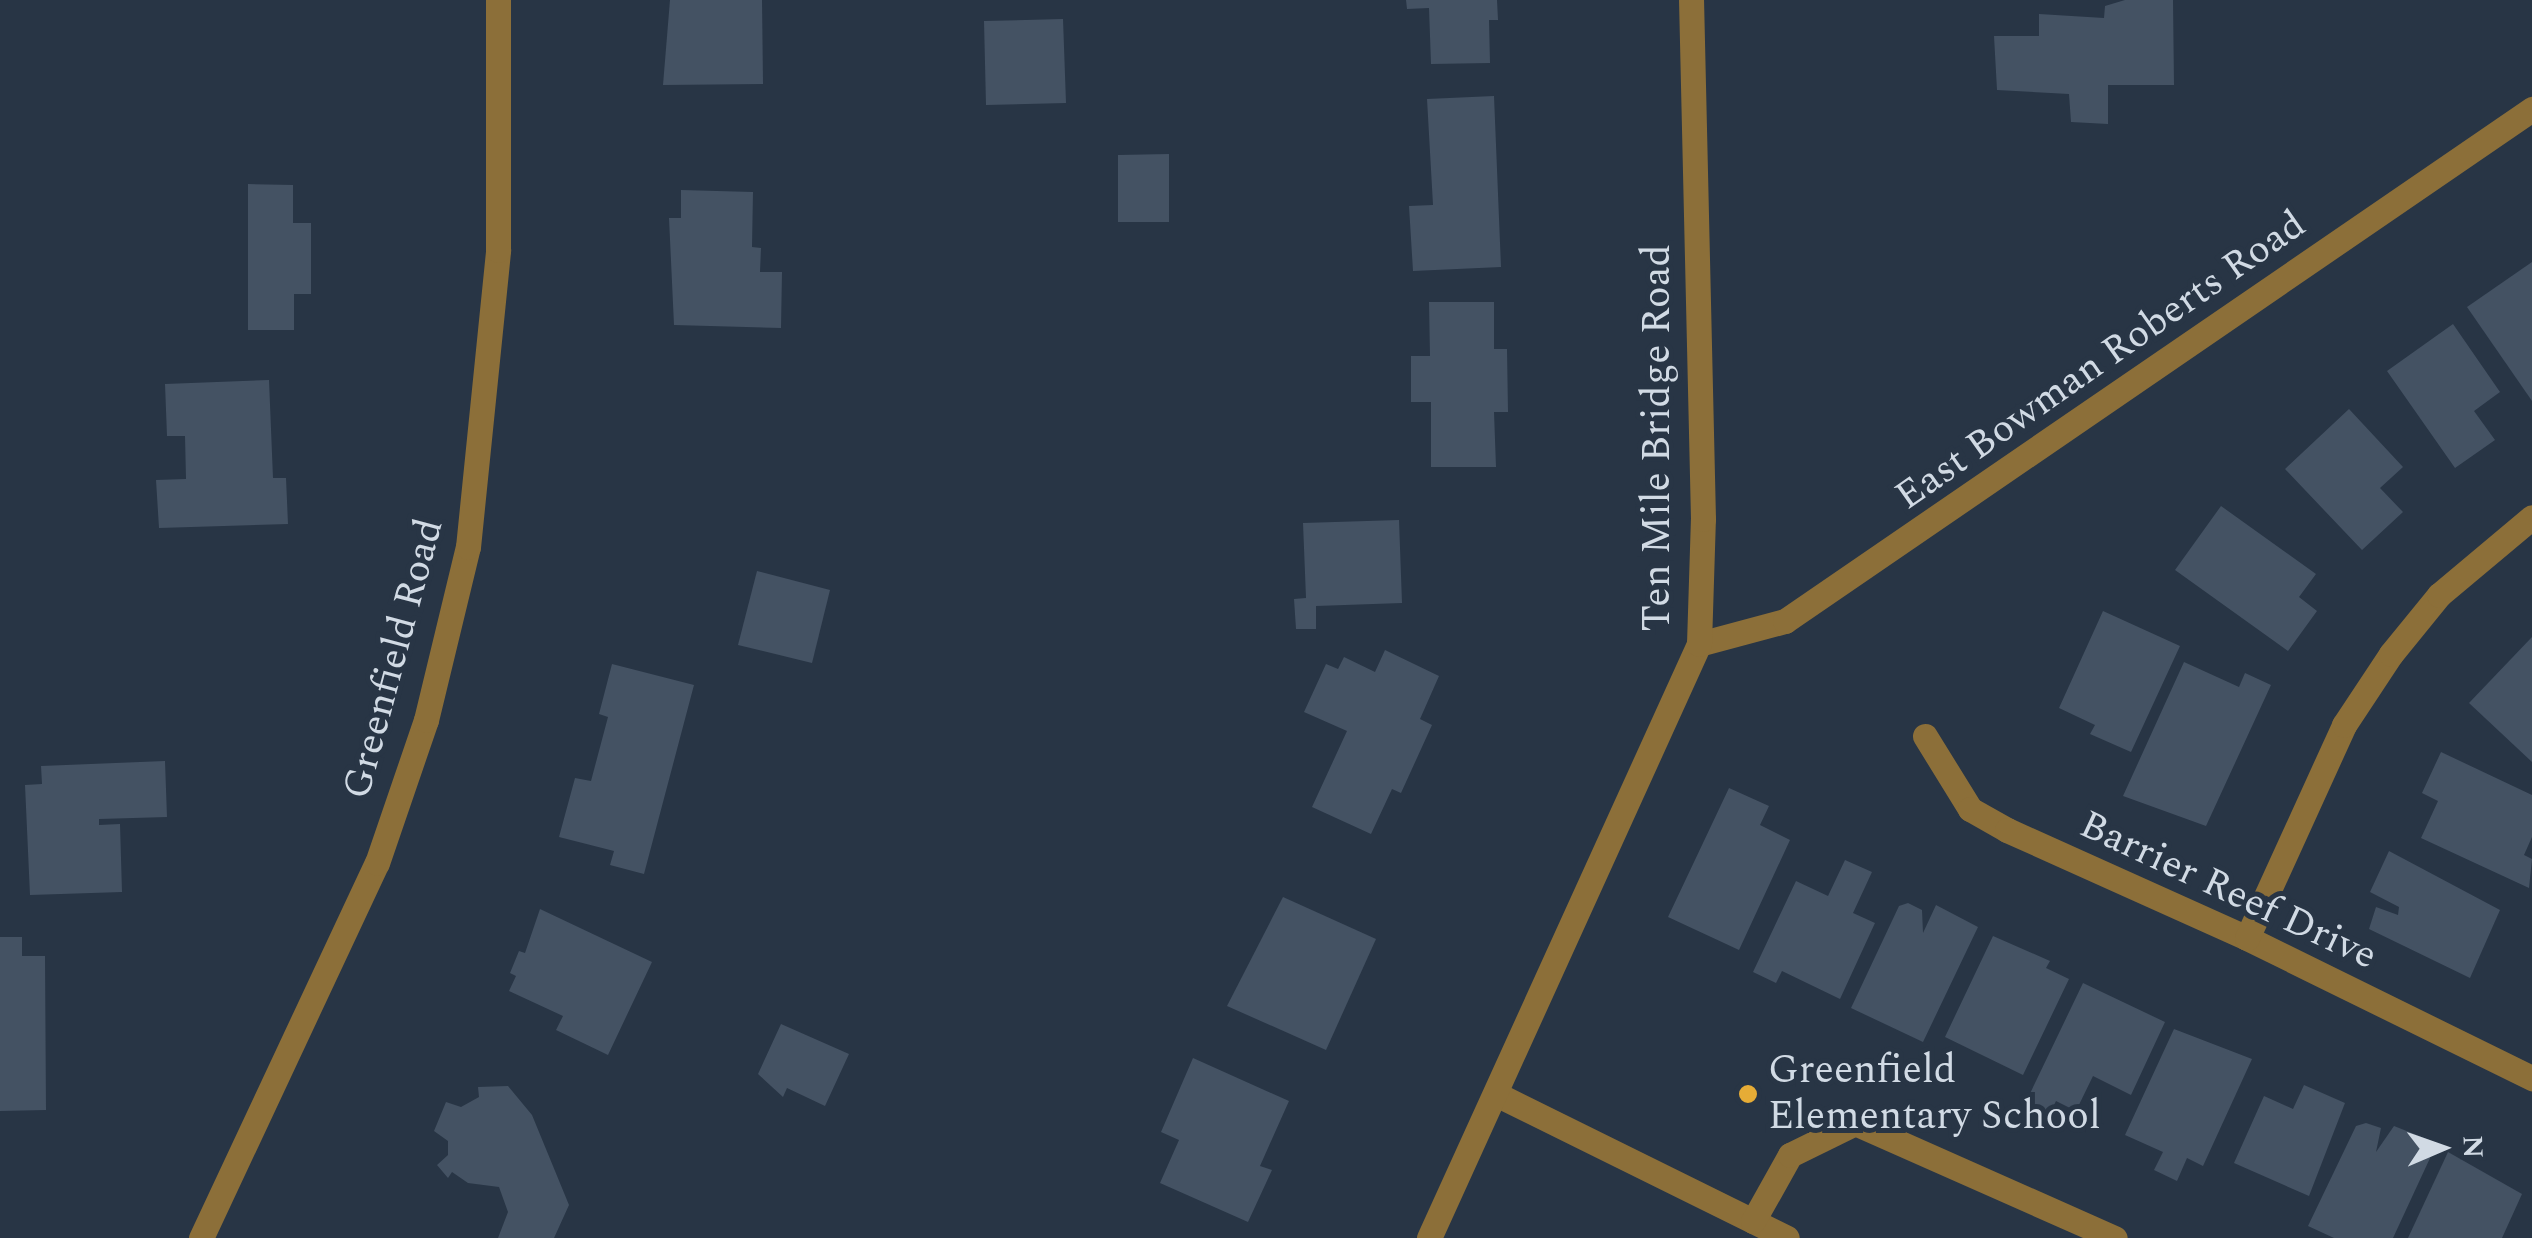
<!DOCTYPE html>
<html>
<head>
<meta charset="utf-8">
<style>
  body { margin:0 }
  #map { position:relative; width:2532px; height:1238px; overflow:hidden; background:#283545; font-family:Spectral,serif }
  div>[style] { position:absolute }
  .building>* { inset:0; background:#445263 }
  .minor>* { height:25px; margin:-12.5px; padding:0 12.5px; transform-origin:12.5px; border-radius:12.5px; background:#8c6f39 }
  .dots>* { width:28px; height:28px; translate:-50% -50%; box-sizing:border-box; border:5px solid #283545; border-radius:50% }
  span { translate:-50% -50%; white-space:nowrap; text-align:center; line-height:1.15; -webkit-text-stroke:10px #283545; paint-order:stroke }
  .street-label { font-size:40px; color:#d1dae4 }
  .poi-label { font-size:40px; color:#d1dae4 }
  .left { translate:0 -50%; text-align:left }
  .north { position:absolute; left:2392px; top:1098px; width:100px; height:100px; -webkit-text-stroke:8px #283545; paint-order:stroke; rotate:88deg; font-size:28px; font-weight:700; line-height:40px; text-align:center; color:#d1dae4 }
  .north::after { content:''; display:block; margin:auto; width:35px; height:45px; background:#d1dae4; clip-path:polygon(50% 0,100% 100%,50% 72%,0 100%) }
</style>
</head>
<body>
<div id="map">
  <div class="building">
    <i style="clip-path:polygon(670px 0,762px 0,763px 84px,663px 85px)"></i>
    <i style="clip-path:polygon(1406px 0,1497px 0,1498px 20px,1489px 20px,1490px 63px,1431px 64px,1429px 8px,1407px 9px)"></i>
    <i style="clip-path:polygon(2125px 0,2173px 0,2174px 85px,2108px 85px,2108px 124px,2071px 122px,2069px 94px,1997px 90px,1994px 36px,2039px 36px,2039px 14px,2104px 18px,2105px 6px)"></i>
    <i style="clip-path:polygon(1063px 19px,1066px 103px,986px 105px,984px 21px)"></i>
    <i style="clip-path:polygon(1494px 96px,1501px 267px,1413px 271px,1409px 206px,1433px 205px,1427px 99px)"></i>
    <i style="clip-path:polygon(1169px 154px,1169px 222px,1118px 222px,1118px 155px)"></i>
    <i style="clip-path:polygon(248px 184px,293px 185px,293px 223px,311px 223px,311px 294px,294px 294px,294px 330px,248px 330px)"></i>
    <i style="clip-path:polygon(681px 190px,753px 192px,752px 247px,761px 248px,760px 272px,782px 272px,781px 328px,674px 325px,669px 218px,681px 218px)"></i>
    <i style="clip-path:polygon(2532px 262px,2532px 401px,2467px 307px)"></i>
    <i style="clip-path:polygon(1429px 302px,1494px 302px,1494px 349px,1507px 349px,1508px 412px,1494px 412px,1496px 467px,1431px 467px,1431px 402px,1411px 402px,1411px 356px,1430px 356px)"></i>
    <i style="clip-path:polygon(2453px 324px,2500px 392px,2474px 411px,2495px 440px,2455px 468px,2387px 371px)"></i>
    <i style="clip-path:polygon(269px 380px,273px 478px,286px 478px,288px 524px,159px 528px,156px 480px,186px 479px,185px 436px,167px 436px,165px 384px)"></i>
    <i style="clip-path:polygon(2349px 409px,2403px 467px,2380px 488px,2403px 512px,2362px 550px,2285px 469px)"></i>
    <i style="clip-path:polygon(2221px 506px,2316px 574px,2299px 597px,2317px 611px,2288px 651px,2175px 570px)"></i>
    <i style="clip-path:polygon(1399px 520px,1402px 603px,1316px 606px,1316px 629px,1296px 629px,1294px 599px,1306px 598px,1303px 523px)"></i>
    <i style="clip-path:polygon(757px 571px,830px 590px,812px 663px,738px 645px)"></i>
    <i style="clip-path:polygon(2103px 611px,2180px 646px,2131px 752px,2090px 734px,2095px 725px,2059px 708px)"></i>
    <i style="clip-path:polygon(2532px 637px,2532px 762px,2469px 703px)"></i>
    <i style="clip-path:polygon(1385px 650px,1439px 676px,1420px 719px,1432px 725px,1401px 793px,1392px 789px,1371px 834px,1312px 807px,1347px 731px,1304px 712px,1326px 664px,1338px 669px,1344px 657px,1375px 672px)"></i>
    <i style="clip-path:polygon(2184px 662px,2239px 687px,2245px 673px,2271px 685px,2206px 826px,2123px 796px)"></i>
    <i style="clip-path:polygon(612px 664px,694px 685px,644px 874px,610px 865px,614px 851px,559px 837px,575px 778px,591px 781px,608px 717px,599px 714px)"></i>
    <i style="clip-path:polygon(2441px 752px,2532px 795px,2532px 837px,2524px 855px,2532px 859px,2529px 888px,2421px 838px,2438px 801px,2422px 793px)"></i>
    <i style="clip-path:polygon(165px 761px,167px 817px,99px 819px,99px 825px,120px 824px,122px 892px,30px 895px,25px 785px,42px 784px,41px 766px)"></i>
    <i style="clip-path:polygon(1729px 788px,1769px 806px,1760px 825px,1790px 840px,1739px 950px,1668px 917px)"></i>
    <i style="clip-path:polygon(2389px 851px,2500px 910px,2470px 978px,2369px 929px,2376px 907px,2398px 915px,2399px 907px,2370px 892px)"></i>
    <i style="clip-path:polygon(1845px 860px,1872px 872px,1853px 913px,1875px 923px,1840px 999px,1782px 971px,1776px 983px,1753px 972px,1796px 881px,1828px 896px)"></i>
    <i style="clip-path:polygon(1283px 897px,1376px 939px,1326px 1050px,1227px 1006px)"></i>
    <i style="clip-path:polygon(1908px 903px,1922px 910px,1923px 933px,1936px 905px,1978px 927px,1923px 1042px,1851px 1008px,1899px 906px)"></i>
    <i style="clip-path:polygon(540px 909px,652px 962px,608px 1055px,556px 1030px,563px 1016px,509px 991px,516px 976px,510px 973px,519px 951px,525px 953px)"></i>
    <i style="clip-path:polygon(1993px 936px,2050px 961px,2046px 968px,2069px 979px,2023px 1075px,1945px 1037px)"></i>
    <i style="clip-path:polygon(0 937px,22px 937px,22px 956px,45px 956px,46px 1110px,0 1111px)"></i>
    <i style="clip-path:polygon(2083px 983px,2165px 1022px,2131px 1095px,2093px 1076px,2076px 1111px,2056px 1101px,2048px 1117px,2024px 1106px)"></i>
    <i style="clip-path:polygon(781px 1024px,849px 1054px,825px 1106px,787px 1088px,783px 1097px,758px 1074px)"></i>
    <i style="clip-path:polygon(2174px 1029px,2252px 1059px,2203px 1166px,2187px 1158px,2177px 1181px,2154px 1170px,2163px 1152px,2125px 1135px)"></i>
    <i style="clip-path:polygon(1193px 1058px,1289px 1101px,1260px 1166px,1272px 1170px,1248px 1222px,1160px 1183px,1179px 1140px,1161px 1132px)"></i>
    <i style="clip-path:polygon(2304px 1085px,2345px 1103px,2309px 1196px,2234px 1163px,2264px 1096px,2293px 1109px)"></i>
    <i style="clip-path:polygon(508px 1086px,532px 1115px,569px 1205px,554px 1238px,498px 1238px,508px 1212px,499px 1187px,468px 1183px,452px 1172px,448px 1178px,437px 1165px,448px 1155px,448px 1141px,434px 1131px,446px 1102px,461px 1107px,479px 1097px,478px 1087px)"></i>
    <i style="clip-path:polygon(2366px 1123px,2381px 1128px,2376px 1152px,2394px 1126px,2437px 1143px,2393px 1238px,2334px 1238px,2308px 1226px,2356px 1126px)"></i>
    <i style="clip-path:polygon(2448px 1152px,2522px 1194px,2502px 1238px,2408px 1238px)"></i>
  </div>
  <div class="minor">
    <i style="left:1699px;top:644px;width:89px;rotate:-15deg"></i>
    <i style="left:1785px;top:621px;width:906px;rotate:-34.43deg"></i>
    <i style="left:1925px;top:736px;width:86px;rotate:58.3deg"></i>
    <i style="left:1970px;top:809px;width:43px;rotate:29.6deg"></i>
    <i style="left:2007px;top:830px;width:263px;rotate:24.2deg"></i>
    <i style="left:2247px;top:938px;width:318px;rotate:26.2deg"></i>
    <i style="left:2247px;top:938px;width:234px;rotate:-65.5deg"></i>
    <i style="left:2344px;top:725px;width:85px;rotate:-56.5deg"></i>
    <i style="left:2391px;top:654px;width:76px;rotate:-50.9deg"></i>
    <i style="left:2439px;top:595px;width:121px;rotate:-40deg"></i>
    <i style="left:1498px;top:1095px;width:322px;rotate:26.3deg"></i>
    <i style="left:1753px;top:1221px;width:76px;rotate:-60.7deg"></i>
    <i style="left:1790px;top:1155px;width:72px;rotate:-26.2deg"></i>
    <i style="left:1855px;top:1123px;width:284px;rotate:23.9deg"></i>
    <i style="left:201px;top:1238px;width:414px;rotate:-64.9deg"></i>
    <i style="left:377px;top:863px;width:151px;rotate:-71.1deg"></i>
    <i style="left:426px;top:720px;width:178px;rotate:-76.4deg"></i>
    <i style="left:468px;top:547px;width:299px;rotate:-84.2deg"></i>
    <i style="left:498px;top:250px;width:250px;rotate:-90deg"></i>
    <i style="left:1429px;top:1238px;width:652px;rotate:-65.56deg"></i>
    <i style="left:1699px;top:644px;width:125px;rotate:-88.2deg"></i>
    <i style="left:1703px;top:519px;width:519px;rotate:-91.32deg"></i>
  </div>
  <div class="dots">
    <i style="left:1748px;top:1094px;background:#e6ac36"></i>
  </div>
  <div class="street-label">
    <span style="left:2101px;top:361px;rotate:-35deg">East Bowman Roberts Road</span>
    <span style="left:1658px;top:438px;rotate:-90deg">Ten Mile Bridge Road</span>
    <span style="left:394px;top:659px;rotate:-75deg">Greenfield Road</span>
    <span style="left:2228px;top:891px;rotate:25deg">Barrier Reef Drive</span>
  </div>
  <div class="poi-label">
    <span class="left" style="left:1768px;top:1094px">Greenfield<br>Elementary School</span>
  </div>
  <div class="north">N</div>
</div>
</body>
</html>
